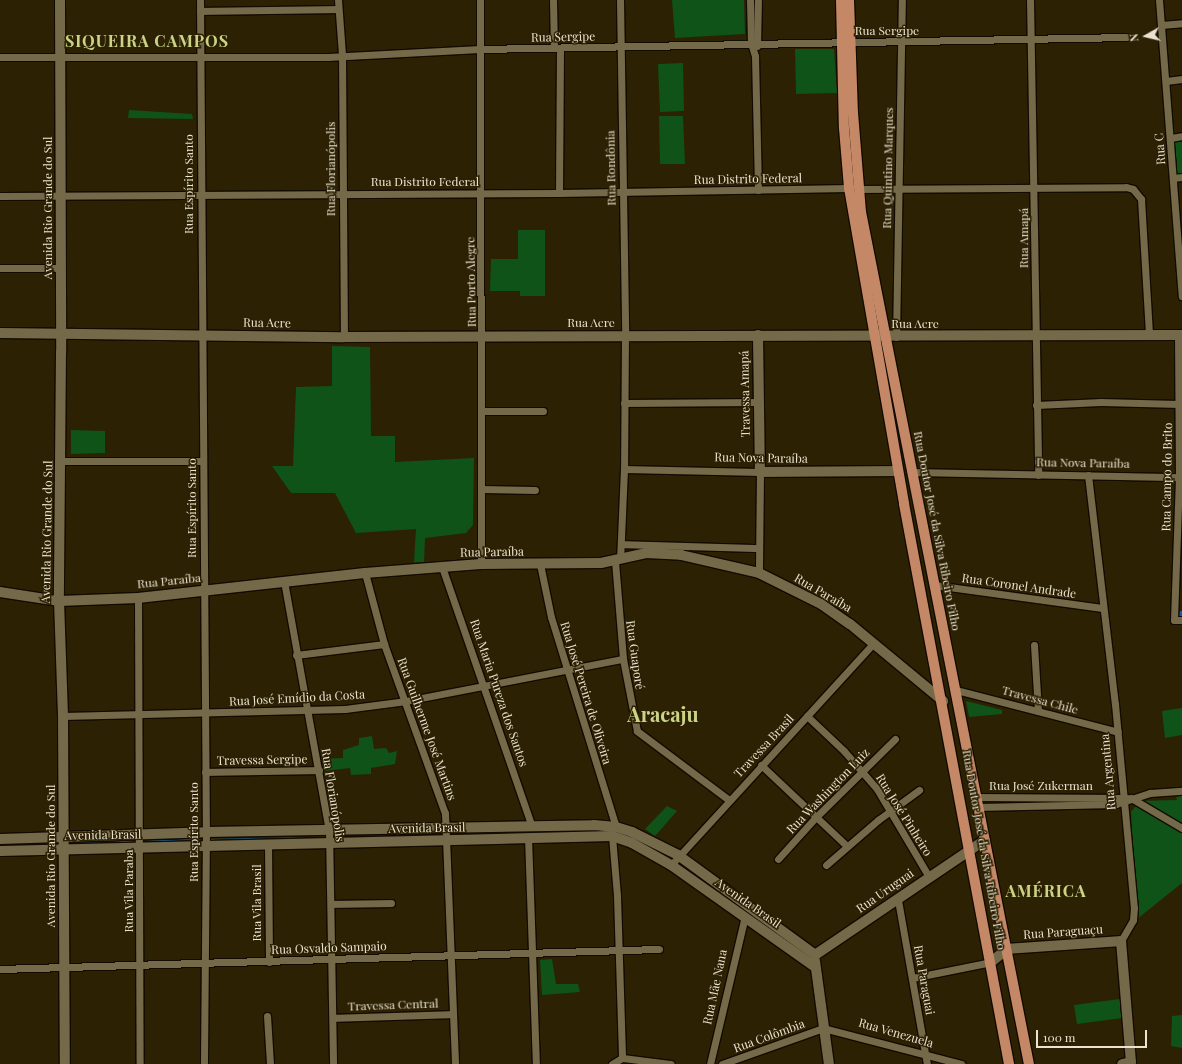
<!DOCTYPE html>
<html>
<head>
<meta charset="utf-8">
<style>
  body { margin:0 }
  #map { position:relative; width:1182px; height:1064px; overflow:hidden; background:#2c2103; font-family:"Playfair Display",serif }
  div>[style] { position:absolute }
  .green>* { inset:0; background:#0f5319 }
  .stream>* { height:2px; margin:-1px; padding:0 1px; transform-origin:1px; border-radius:1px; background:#115e9f }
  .canal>* { height:8px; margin:-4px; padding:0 4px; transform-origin:4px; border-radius:4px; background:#115e9f }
  .roads { filter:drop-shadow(1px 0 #130b00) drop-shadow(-1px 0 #130b00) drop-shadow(0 1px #130b00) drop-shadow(0 -1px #130b00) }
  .street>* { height:7px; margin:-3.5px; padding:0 3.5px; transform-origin:3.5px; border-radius:3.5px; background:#746949 }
  .secondary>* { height:10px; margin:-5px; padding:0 5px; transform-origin:5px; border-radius:5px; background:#746949 }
  .primary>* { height:10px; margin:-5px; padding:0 5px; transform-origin:5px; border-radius:5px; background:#c58867 }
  span { translate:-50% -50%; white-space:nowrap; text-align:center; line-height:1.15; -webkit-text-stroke:3px #2c2103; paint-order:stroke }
  .street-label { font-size:12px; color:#eae3d2 }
  .district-label { font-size:16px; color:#cad386; font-weight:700; letter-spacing:1px }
  .town-label { font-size:20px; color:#cad386; font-weight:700 }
  .north { position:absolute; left:1126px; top:16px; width:40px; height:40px; -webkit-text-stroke:3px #2c2103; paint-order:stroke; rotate:262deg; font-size:11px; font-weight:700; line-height:16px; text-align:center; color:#eae3d2 }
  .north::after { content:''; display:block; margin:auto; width:14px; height:18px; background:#eae3d2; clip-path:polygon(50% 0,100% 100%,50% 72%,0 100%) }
  .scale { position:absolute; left:1036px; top:1030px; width:111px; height:18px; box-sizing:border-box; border:2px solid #eae3d2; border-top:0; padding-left:5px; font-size:12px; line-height:14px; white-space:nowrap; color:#eae3d2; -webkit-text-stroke:3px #2c2103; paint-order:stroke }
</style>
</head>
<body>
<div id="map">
  <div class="green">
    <i style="clip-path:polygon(672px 0,744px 0,745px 34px,675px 38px)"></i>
    <i style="clip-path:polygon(795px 49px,834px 49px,837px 93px,796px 94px)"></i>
    <i style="clip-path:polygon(683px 63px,684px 111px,660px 112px,658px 64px)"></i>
    <i style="clip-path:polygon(129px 110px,192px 114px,193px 119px,128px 118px)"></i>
    <i style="clip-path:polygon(659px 116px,683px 116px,685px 164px,660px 164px)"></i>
    <i style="clip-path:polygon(1182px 140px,1182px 174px,1176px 175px,1174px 141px)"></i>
    <i style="clip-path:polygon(518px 230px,545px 230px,545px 296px,520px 296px,520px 291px,490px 291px,491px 259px,518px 259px)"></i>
    <i style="clip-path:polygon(332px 346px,370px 347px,371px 436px,395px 436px,395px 462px,474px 458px,473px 525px,466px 533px,425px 538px,424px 563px,414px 562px,416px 529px,356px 533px,335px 493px,291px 493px,272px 466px,293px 466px,296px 387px,332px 386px)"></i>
    <i style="clip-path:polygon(71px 430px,105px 431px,105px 453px,71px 454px)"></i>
    <i style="clip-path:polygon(966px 701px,1002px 710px,1002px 714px,969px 717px)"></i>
    <i style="clip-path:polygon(1182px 708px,1182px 735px,1165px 738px,1162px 711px)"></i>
    <i style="clip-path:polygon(372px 736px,374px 749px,386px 748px,389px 753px,397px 751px,395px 764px,371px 768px,371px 774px,351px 775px,350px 768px,325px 771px,323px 759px,343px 758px,343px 750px,359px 745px,359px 738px)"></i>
    <i style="clip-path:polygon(1182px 796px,1182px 883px,1137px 919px,1131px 812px,1140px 801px,1177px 800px,1176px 797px)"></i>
    <i style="clip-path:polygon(667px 806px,677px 811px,655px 836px,645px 829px)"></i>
    <i style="clip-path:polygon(552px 959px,556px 984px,578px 984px,580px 992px,542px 995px,540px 960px)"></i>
    <i style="clip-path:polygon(1120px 999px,1122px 1018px,1077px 1024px,1074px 1005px)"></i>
    <i style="clip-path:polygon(1182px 1015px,1182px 1048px,1171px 1046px,1172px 1016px)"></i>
  </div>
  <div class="stream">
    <i style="left:484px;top:834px;width:81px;rotate:-2.8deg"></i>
    <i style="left:211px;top:840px;width:113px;rotate:-1deg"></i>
    <i style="left:146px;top:842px;width:53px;rotate:-2.2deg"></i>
    <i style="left:71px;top:844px;width:63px;rotate:-1.8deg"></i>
    <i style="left:23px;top:845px;width:34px;rotate:-2deg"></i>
  </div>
  <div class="canal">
    <i style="left:1181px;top:615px;width:1px"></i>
  </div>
  <div class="roads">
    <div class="street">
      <i style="left:200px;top:0;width:832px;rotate:89.59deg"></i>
      <i style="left:206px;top:832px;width:232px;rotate:90.5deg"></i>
      <i style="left:338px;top:0;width:55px;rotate:85.8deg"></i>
      <i style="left:342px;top:55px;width:282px;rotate:89.6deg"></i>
      <i style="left:480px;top:0;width:564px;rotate:89.9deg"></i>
      <i style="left:553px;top:0;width:48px;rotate:88.8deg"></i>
      <i style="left:620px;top:0;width:336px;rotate:89.1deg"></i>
      <i style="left:625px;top:336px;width:133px;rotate:90.4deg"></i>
      <i style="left:624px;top:469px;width:90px;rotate:92.5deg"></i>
      <i style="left:750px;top:0;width:43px;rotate:88.7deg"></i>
      <i style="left:751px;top:43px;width:14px;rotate:73deg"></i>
      <i style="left:755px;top:56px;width:134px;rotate:88.7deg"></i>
      <i style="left:1030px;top:0;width:475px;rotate:89deg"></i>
      <i style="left:1159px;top:0;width:297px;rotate:85.6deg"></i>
      <i style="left:200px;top:11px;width:138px;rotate:-0.8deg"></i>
      <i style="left:1161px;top:25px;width:21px;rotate:-5deg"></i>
      <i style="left:757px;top:46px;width:46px;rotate:-88.8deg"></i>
      <i style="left:0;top:57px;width:328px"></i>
      <i style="left:328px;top:57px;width:152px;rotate:-3deg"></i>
      <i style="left:480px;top:49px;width:647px;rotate:-1.06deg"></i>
      <i style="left:1166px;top:81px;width:16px;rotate:-7deg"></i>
      <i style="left:1171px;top:138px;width:11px;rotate:-10deg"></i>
      <i style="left:1173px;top:178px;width:9px;rotate:-6deg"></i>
      <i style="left:858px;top:189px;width:268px;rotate:-0.4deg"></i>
      <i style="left:1126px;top:187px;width:7px;rotate:16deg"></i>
      <i style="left:1133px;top:189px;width:13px;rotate:51deg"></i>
      <i style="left:1141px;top:199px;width:135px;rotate:86.6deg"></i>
      <i style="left:559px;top:193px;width:145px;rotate:-89.6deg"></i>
      <i style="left:0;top:196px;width:559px;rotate:-0.31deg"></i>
      <i style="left:559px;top:193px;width:290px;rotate:-1deg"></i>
      <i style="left:0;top:268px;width:61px"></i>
      <i style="left:1178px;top:335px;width:142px;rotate:89.6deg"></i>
      <i style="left:1179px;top:477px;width:143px;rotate:92deg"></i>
      <i style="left:1174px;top:620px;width:8px"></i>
      <i style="left:896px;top:337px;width:337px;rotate:-89deg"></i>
      <i style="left:624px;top:403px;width:134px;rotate:-0.4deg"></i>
      <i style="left:1036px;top:405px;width:65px;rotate:-2.6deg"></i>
      <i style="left:1101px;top:402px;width:78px;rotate:1.5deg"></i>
      <i style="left:482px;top:411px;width:61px"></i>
      <i style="left:61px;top:461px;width:142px"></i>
      <i style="left:624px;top:469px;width:136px;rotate:1.3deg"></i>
      <i style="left:760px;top:472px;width:101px;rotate:90.6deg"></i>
      <i style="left:912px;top:472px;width:270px;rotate:1.1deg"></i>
      <i style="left:1088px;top:475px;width:231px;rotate:83.3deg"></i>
      <i style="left:1115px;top:704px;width:205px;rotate:84.7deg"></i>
      <i style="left:1134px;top:908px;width:12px;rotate:95deg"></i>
      <i style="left:1133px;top:920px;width:24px;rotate:120deg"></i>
      <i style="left:482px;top:489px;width:53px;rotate:1.1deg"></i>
      <i style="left:621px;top:544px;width:138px;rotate:1.7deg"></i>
      <i style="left:615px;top:561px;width:98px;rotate:85.3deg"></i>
      <i style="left:623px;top:659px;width:73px;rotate:79deg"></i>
      <i style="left:637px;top:731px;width:115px;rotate:36.9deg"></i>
      <i style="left:540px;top:564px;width:54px;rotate:78.3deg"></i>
      <i style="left:551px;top:617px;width:220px;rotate:72.8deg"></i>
      <i style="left:442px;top:567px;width:275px;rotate:70.9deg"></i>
      <i style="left:365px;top:573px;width:73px;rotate:75deg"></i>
      <i style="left:384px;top:644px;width:180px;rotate:70.2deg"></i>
      <i style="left:445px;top:813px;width:251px;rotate:87.7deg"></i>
      <i style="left:284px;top:581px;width:254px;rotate:79.8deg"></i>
      <i style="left:329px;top:831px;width:233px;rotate:89deg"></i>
      <i style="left:934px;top:585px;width:170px;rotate:7.8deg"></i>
      <i style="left:138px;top:598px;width:466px;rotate:89.8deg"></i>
      <i style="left:1034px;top:645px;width:66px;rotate:86.5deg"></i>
      <i style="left:296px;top:655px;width:89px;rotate:-7.1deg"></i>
      <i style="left:956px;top:690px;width:167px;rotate:14.5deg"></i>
      <i style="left:63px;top:716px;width:282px;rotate:-1.4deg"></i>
      <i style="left:345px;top:709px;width:62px;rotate:-7.5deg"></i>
      <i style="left:406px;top:701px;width:221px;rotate:-11deg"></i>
      <i style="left:807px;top:716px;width:51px;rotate:43.4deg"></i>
      <i style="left:844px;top:751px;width:50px;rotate:49deg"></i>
      <i style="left:877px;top:789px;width:102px;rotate:59.4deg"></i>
      <i style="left:761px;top:765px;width:118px;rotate:43.3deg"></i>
      <i style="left:205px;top:772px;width:114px;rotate:-1deg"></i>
      <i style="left:976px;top:797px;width:151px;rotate:0.4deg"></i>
      <i style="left:1131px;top:798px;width:59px;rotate:30.5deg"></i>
      <i style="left:978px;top:807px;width:138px;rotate:-1.2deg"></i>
      <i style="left:1116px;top:804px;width:36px;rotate:-18deg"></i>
      <i style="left:1150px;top:793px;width:32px;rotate:-4deg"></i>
      <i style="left:612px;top:836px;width:60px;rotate:85.2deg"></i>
      <i style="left:617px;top:896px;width:162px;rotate:88.2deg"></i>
      <i style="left:528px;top:837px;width:227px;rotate:88deg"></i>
      <i style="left:268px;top:844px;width:118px;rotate:89.5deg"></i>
      <i style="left:778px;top:859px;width:57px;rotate:-47.9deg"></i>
      <i style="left:816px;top:817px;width:111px;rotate:-44.6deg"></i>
      <i style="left:671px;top:865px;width:299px;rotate:-47.6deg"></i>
      <i style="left:826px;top:865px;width:69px;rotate:-40.9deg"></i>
      <i style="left:878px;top:820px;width:51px;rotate:-36.2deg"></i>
      <i style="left:898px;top:900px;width:167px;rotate:80deg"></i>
      <i style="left:331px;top:904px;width:60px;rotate:-1deg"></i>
      <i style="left:0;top:969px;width:659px;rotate:-1.74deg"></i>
      <i style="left:912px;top:978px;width:81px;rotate:-11.4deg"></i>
      <i style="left:267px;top:1016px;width:48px;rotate:86.4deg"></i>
      <i style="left:333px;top:1018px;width:120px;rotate:-1.9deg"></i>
      <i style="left:612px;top:1064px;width:12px;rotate:-31deg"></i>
      <i style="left:622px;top:1058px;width:49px;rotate:7deg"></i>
      <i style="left:710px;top:1064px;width:152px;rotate:-76.7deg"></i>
      <i style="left:722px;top:1064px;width:107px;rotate:-19.6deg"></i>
      <i style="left:823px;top:1028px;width:143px;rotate:14.6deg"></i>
    </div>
    <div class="secondary">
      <i style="left:60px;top:0;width:352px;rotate:89.8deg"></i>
      <i style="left:61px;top:352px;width:249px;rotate:90.5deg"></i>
      <i style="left:59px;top:601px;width:115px;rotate:88deg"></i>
      <i style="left:63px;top:716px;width:348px;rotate:89.7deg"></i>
      <i style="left:0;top:333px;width:344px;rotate:0.7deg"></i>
      <i style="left:344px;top:337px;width:838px;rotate:-0.14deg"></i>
      <i style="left:758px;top:335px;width:137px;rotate:89.2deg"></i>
      <i style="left:760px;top:472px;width:138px;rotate:-0.4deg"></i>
      <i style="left:0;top:592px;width:60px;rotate:8.7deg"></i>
      <i style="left:59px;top:601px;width:79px;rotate:-2.2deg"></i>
      <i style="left:138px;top:598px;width:228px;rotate:-6.3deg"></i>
      <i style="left:365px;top:573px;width:116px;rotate:-4.4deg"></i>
      <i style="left:481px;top:564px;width:120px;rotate:-0.5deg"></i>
      <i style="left:601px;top:563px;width:46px;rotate:-12.5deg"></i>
      <i style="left:646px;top:553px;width:35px;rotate:3deg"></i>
      <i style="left:681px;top:555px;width:80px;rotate:13deg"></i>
      <i style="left:759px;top:573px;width:69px;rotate:26.6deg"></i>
      <i style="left:821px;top:604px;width:35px;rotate:35deg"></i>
      <i style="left:850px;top:624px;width:121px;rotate:39.6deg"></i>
      <i style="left:0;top:839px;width:206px;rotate:-1.9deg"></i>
      <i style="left:206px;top:832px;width:388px;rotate:-1deg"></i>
      <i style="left:594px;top:825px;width:22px;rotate:5deg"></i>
      <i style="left:616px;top:827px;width:17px;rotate:17deg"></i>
      <i style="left:632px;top:832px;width:51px;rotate:26.6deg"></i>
      <i style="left:678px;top:855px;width:170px;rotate:36.1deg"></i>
      <i style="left:0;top:851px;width:612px;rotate:-1.4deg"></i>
      <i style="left:612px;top:836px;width:21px;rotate:19deg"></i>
      <i style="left:632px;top:843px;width:45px;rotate:29.4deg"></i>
      <i style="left:671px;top:865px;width:176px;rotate:35.3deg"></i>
      <i style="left:815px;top:955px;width:205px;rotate:-34.1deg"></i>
      <i style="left:815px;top:961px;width:104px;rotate:82.3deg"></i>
      <i style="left:991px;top:962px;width:21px;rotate:-39deg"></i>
      <i style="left:1007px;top:949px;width:114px;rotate:-4deg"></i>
      <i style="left:1121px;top:941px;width:121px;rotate:85.3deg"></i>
      <i style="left:1131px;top:1062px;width:9px;rotate:167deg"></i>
    </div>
    <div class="primary">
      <i style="left:841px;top:0;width:128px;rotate:88.7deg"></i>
      <i style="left:844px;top:128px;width:60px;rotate:85.2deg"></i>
      <i style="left:849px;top:188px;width:321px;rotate:80.1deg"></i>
      <i style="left:904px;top:504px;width:570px;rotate:79.38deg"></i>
      <i style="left:849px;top:0;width:113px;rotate:88deg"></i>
      <i style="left:853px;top:113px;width:99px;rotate:85.4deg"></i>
      <i style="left:861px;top:212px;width:868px;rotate:78.85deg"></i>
    </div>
  </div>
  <div class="street-label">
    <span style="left:887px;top:31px">Rua Sergipe</span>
    <span style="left:563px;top:37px;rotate:-1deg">Rua Sergipe</span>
    <span style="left:1160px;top:149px;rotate:-94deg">Rua C</span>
    <span style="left:611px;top:168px;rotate:-91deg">Rua Rondônia</span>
    <span style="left:888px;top:168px;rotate:-89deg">Rua Quintino Marques</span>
    <span style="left:331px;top:169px;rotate:-90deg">Rua Florianópolis</span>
    <span style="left:748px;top:179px;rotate:-1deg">Rua Distrito Federal</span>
    <span style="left:425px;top:182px">Rua Distrito Federal</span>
    <span style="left:189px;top:184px;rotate:-90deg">Rua Espírito Santo</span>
    <span style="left:48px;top:208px;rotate:-90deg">Avenida Rio Grande do Sul</span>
    <span style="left:1024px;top:238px;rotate:-90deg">Rua Amapá</span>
    <span style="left:471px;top:282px;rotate:-91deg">Rua Porto Alegre</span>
    <span style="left:267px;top:323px;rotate:1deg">Rua Acre</span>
    <span style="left:591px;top:323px">Rua Acre</span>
    <span style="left:915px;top:324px">Rua Acre</span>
    <span style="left:745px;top:394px;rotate:-91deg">Travessa Amapá</span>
    <span style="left:761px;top:458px;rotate:1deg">Rua Nova Paraíba</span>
    <span style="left:1083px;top:463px;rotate:1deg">Rua Nova Paraíba</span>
    <span style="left:1167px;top:477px;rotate:-89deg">Rua Campo do Brito</span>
    <span style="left:192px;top:508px;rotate:-90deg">Rua Espírito Santo</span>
    <span style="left:937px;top:531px;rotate:79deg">Rua Doutor José da Silva Ribeiro Filho</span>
    <span style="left:47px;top:532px;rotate:-89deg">Avenida Rio Grande do Sul</span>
    <span style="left:492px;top:552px;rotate:-1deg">Rua Paraíba</span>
    <span style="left:169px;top:581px;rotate:-6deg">Rua Paraíba</span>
    <span style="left:1019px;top:586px;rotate:8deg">Rua Coronel Andrade</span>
    <span style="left:823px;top:593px;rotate:30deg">Rua Paraíba</span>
    <span style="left:635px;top:655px;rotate:82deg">Rua Guaporé</span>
    <span style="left:499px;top:693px;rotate:71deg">Rua Maria Pureza dos Santos</span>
    <span style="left:586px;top:693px;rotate:73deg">Rua José Pereira de Oliveira</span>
    <span style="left:297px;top:698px;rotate:-3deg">Rua José Emídio da Costa</span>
    <span style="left:1040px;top:700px;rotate:15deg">Travessa Chile</span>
    <span style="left:427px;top:729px;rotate:70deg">Rua Guilherme José Martins</span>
    <span style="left:764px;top:746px;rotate:-47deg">Travessa Brasil</span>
    <span style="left:262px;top:760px;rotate:-1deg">Travessa Sergipe</span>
    <span style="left:1108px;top:772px;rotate:-95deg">Rua Argentina</span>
    <span style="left:1041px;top:786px">Rua José Zukerman</span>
    <span style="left:828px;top:791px;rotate:-46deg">Rua Washington Luiz</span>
    <span style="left:333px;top:795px;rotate:81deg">Rua Florianópolis</span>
    <span style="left:904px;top:815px;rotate:58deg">Rua José Pinheiro</span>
    <span style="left:427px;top:828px;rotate:-1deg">Avenida Brasil</span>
    <span style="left:194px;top:832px;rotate:-90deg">Rua Espírito Santo</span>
    <span style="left:103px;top:835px;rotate:-1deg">Avenida Brasil</span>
    <span style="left:984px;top:850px;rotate:80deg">Rua Doutor José da Silva Ribeiro Filho</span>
    <span style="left:51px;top:856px;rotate:-90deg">Avenida Rio Grande do Sul</span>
    <span style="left:129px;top:891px;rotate:-90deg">Rua Vila Paraba</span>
    <span style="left:885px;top:891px;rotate:-35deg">Rua Uruguai</span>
    <span style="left:257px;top:903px;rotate:-90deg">Rua Vila Brasil</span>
    <span style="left:748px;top:903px;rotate:35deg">Avenida Brasil</span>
    <span style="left:1063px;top:932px;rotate:-4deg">Rua Paraguaçu</span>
    <span style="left:329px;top:948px;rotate:-2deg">Rua Osvaldo Sampaio</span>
    <span style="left:924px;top:980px;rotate:80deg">Rua Paraguai</span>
    <span style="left:715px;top:987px;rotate:-78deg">Rua Mãe Nana</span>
    <span style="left:393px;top:1005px;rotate:-2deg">Travessa Central</span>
    <span style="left:896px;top:1033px;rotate:16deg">Rua Venezuela</span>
    <span style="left:769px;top:1036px;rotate:-20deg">Rua Colômbia</span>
  </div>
  <div class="district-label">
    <span style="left:147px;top:41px">SIQUEIRA CAMPOS</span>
    <span style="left:1046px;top:891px">AMÉRICA</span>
  </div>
  <div class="town-label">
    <span style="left:663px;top:713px">Aracaju</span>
  </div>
  <div class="north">N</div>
  <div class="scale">100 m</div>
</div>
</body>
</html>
